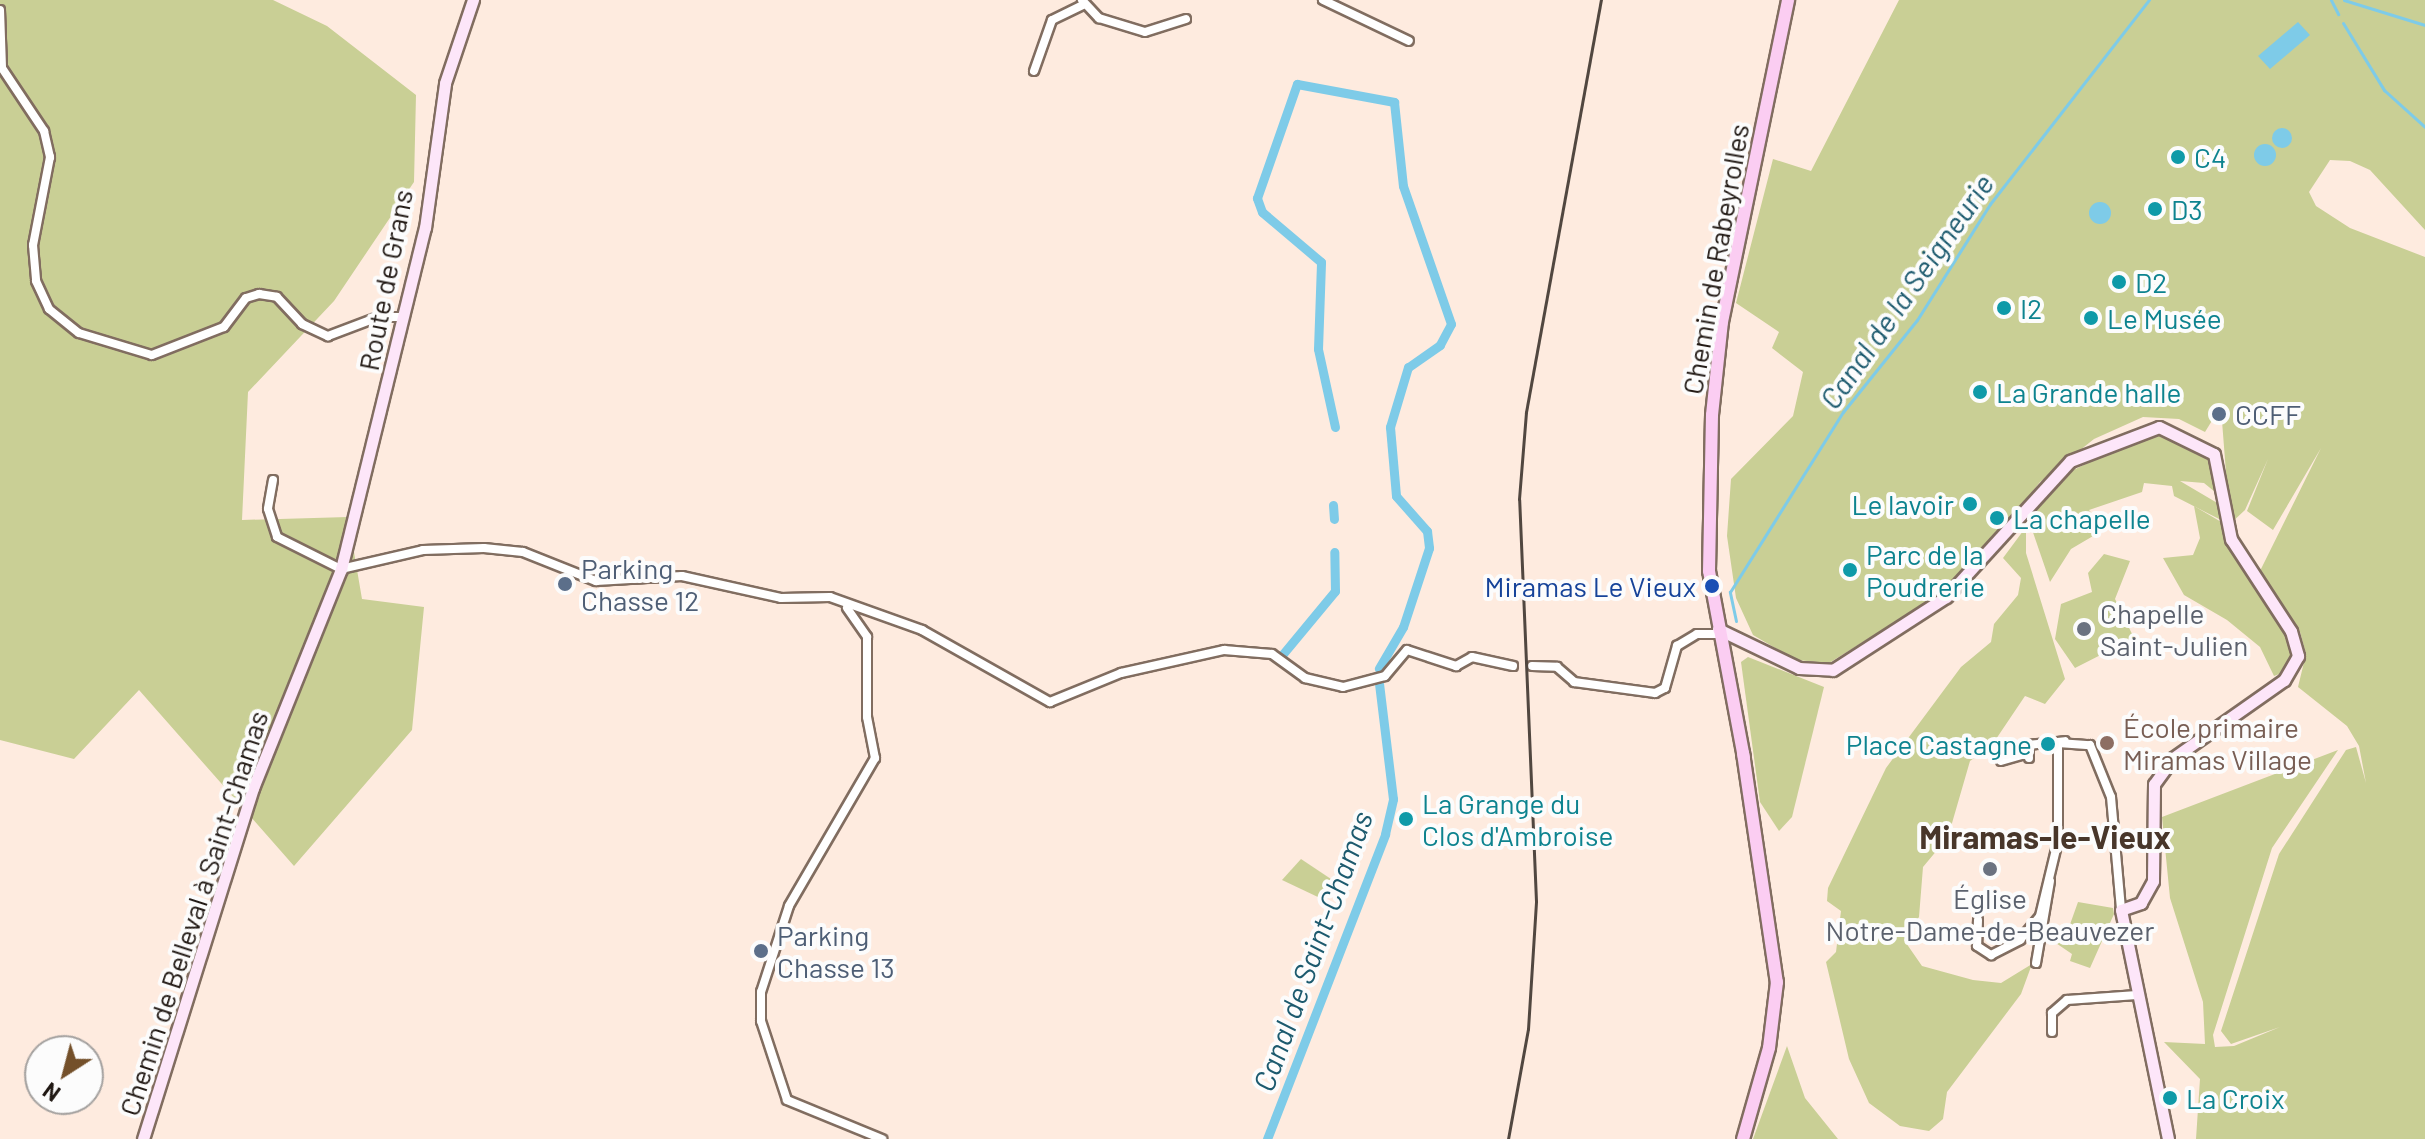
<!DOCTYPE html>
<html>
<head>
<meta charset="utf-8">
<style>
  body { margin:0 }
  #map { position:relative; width:2425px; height:1139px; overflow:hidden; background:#feebdf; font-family:Barlow,sans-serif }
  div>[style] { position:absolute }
  .green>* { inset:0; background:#c9cf95 }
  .water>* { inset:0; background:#7ecbe8 }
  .round { border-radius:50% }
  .stream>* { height:3px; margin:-1.5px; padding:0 1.5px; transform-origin:1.5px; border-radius:1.5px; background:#7ecbe8 }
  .canal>* { height:9px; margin:-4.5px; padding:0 4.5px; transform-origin:4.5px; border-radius:4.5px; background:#7ecbe8 }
  .roads { filter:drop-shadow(2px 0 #816d60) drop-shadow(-2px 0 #816d60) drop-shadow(0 2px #816d60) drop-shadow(0 -2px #816d60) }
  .street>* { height:8px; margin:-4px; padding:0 4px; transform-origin:4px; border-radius:4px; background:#fff }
  .secondary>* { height:11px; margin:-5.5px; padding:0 5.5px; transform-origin:5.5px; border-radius:5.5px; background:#fde6f9 }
  .primary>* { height:12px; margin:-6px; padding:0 6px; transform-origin:6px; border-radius:6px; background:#fbcdf2 }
  .rail>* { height:3px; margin:-1.5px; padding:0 1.5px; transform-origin:1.5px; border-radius:1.5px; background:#514740 }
  .dots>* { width:22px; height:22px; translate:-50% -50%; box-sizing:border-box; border:4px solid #fcfcfc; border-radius:50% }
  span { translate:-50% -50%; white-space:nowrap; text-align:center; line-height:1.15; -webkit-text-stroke:8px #fcfcfc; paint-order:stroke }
  .culture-label { font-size:28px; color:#0d838f }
  .left { translate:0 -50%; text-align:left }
  .right { translate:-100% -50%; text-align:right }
  .street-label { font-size:28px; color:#211914 }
  .service-label { font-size:28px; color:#4e5e75 }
  .transit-label { font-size:28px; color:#164399 }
  .worship-label { font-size:28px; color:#5b616d }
  .education-label { font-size:28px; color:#785e54 }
  .water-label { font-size:30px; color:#1c5a6e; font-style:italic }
  .quarter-label { font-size:32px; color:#48362a; font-weight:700 }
  .north { position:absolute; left:24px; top:1035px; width:80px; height:80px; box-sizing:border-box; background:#fcfcfc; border:2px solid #a4a19f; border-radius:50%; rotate:216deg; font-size:22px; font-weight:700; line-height:32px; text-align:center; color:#211914 }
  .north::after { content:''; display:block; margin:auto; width:28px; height:36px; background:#74502a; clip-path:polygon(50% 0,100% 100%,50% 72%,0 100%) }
</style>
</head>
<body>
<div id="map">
  <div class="green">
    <i style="clip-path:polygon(0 0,273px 0,327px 26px,416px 95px,414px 182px,334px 301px,248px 392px,242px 520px,348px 517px,362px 599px,424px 607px,412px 730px,294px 866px,139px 690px,74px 759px,0 740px)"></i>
    <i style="clip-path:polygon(1899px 0,2425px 0,2425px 230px,2370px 170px,2350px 161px,2330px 160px,2309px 192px,2316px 206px,2350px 228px,2425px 257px,2425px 1139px,2196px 1139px,2200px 1079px,2164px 1042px,2205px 1044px,2203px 1002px,2170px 898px,2162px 817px,2338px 750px,2272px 848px,2213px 1035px,2215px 1047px,2234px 1046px,2280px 1027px,2231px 1044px,2221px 1031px,2279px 854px,2346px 750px,2356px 747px,2366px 783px,2359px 746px,2347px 726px,2298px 687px,2306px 654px,2300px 632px,2259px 573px,2321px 448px,2273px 530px,2247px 511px,2268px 459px,2245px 510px,2230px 524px,2222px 421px,2213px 419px,2205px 432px,2179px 419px,2143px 417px,2094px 439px,2040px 482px,1960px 582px,1829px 663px,1796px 660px,1753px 635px,1736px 598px,1727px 536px,1731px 479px,1793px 416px,1803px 372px,1772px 348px,1779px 332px,1736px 303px,1773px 159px,1811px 171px)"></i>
    <i style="clip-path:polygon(2158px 430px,2216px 464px,2220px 496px,2204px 483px,2180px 481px,2219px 504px,2221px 520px,2174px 496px,2172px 486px,2144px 483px,2142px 492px,2089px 510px,2105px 529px,2071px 549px,2050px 582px,2027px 515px,2069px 472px)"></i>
    <i style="clip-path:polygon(2194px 506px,2223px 523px,2292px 640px,2294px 654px,2282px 673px,2274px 676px,2260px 647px,2227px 620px,2184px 595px,2163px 558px,2193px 555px,2200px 538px)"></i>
    <i style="clip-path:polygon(2026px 527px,2026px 553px,2065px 679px,2045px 704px,2025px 696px,1992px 745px,1970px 761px,1948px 837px,1923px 867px,1919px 917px,1904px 940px,1922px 966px,1973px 980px,2001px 983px,2032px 964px,2021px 994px,1947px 1092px,1943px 1119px,1929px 1131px,1900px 1126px,1869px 1103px,1849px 1059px,1826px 962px,1836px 952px,1841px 911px,1827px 901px,1828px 888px,1886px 768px,1961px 667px,1991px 642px,1994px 624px,2018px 595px,2021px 578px,2003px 558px)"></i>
    <i style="clip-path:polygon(2104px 554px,2130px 561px,2115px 599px,2134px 638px,2075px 668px,2055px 639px,2061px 604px,2092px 592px,2088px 573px)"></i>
    <i style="clip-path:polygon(1748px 657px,1824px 687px,1792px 817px,1779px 831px,1760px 802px,1741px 662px)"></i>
    <i style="clip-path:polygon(1301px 859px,1331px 879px,1320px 898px,1282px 880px)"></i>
    <i style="clip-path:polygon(2078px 902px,2113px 908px,2114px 914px,2090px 968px,2070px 961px,2072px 954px,2047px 937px,2051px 925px,2068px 930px)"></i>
    <i style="clip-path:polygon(1787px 1046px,1805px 1098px,1838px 1139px,1753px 1139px)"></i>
  </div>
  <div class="water">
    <i style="clip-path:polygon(2298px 22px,2310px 35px,2270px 69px,2258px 56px)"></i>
    <i class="round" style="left:2272px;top:128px;width:20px;height:20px"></i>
    <i class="round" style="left:2254px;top:144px;width:22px;height:22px"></i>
    <i class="round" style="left:2089px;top:202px;width:22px;height:22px"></i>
  </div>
  <div class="stream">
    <i style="left:2331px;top:0;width:16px;rotate:63deg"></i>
    <i style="left:2344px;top:0;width:85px;rotate:17.2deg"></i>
    <i style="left:2343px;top:23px;width:79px;rotate:58.5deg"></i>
    <i style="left:2384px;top:90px;width:55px;rotate:42.1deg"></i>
    <i style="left:1736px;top:621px;width:30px;rotate:-102deg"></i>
    <i style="left:1730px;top:592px;width:213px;rotate:-57.9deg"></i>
    <i style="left:1843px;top:412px;width:118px;rotate:-51.2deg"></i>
    <i style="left:1917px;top:320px;width:137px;rotate:-57.8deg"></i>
    <i style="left:1990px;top:204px;width:259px;rotate:-52.1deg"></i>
  </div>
  <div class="canal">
    <i style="left:1335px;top:427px;width:80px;rotate:-102.3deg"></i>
    <i style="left:1318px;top:349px;width:87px;rotate:-88deg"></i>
    <i style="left:1321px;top:262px;width:77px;rotate:-139.7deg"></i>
    <i style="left:1262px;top:212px;width:15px;rotate:-110deg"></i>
    <i style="left:1257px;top:198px;width:121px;rotate:-70.7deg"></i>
    <i style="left:1297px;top:84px;width:99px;rotate:10.5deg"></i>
    <i style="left:1394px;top:102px;width:84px;rotate:83.9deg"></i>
    <i style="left:1403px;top:186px;width:146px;rotate:70.8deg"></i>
    <i style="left:1451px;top:324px;width:24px;rotate:118deg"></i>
    <i style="left:1440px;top:345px;width:39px;rotate:145deg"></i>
    <i style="left:1408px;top:367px;width:63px;rotate:106.7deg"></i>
    <i style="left:1390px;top:427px;width:69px;rotate:85deg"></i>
    <i style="left:1396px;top:496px;width:47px;rotate:48.5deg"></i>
    <i style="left:1427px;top:531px;width:17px;rotate:83deg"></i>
    <i style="left:1429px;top:548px;width:83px;rotate:108.2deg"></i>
    <i style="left:1403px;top:627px;width:48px;rotate:120.3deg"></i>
    <i style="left:1333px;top:505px;width:14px;rotate:86deg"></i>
    <i style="left:1282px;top:655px;width:83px;rotate:-50.4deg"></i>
    <i style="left:1335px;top:591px;width:39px;rotate:-91deg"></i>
    <i style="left:1267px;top:1139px;width:327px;rotate:-68.8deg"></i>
    <i style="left:1385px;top:834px;width:36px;rotate:-77deg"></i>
    <i style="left:1393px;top:799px;width:116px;rotate:-96.9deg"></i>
  </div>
  <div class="roads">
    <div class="street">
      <i style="left:1082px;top:0;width:25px;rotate:47deg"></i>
      <i style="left:1099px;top:18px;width:48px;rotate:16.9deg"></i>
      <i style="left:1145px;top:32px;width:43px;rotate:-17.6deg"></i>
      <i style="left:1323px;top:0;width:95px;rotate:25.5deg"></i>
      <i style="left:0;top:10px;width:58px;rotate:88deg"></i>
      <i style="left:2px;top:68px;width:76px;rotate:56.3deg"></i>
      <i style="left:44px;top:131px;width:27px;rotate:77deg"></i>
      <i style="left:50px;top:157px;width:90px;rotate:100.9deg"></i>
      <i style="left:33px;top:245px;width:36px;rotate:85deg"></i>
      <i style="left:36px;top:281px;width:31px;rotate:65deg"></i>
      <i style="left:49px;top:309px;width:38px;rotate:39deg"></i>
      <i style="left:79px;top:333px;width:76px;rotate:16.8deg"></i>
      <i style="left:152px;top:355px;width:77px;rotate:-21.3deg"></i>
      <i style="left:224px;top:327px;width:36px;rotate:-53deg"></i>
      <i style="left:246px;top:298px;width:14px;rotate:-17deg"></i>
      <i style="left:259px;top:294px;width:18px;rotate:9deg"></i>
      <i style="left:277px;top:297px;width:37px;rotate:47deg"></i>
      <i style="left:302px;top:324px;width:29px;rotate:25deg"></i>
      <i style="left:328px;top:336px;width:53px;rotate:-20.8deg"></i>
      <i style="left:378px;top:317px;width:25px"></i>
      <i style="left:1034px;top:71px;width:54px;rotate:-70.6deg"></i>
      <i style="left:1052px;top:20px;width:34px;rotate:-26deg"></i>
      <i style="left:273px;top:480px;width:29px;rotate:100deg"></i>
      <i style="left:268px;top:509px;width:29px;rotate:72deg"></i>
      <i style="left:277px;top:537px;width:72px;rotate:26.6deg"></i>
      <i style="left:341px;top:569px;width:84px;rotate:-13deg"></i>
      <i style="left:423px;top:550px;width:61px;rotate:-1.9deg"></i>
      <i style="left:484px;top:548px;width:39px;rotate:6deg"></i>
      <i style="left:523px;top:552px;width:79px;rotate:21.7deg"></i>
      <i style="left:596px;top:581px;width:86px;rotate:-3.3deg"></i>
      <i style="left:682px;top:576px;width:101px;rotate:12.5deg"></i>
      <i style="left:781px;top:598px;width:49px;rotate:-1.2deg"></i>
      <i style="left:830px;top:597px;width:98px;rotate:19.7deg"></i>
      <i style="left:922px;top:630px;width:147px;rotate:29.4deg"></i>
      <i style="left:1050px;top:702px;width:77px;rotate:-22.2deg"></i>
      <i style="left:1121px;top:673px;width:106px;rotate:-12.6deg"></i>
      <i style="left:1224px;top:650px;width:48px;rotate:4.8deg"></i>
      <i style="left:1272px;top:654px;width:41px;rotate:36deg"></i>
      <i style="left:1305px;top:678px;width:39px;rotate:13deg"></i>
      <i style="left:1343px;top:687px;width:43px;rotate:-14.7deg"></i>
      <i style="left:1385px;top:676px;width:34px;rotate:-50deg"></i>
      <i style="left:1407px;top:650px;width:52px;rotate:18.1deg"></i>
      <i style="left:1456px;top:666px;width:18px;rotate:-29deg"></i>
      <i style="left:1472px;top:657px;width:42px;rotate:12.4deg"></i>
      <i style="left:847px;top:608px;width:35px;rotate:55deg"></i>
      <i style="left:867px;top:637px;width:80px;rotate:90deg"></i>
      <i style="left:867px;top:717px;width:42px;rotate:79deg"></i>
      <i style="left:875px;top:758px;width:171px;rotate:120.2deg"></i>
      <i style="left:789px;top:906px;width:90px;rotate:108deg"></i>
      <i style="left:761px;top:992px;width:29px;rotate:90deg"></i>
      <i style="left:761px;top:1021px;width:83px;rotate:71.8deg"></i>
      <i style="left:787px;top:1100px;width:103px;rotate:22.3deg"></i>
      <i style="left:1532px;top:666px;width:25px;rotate:2deg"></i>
      <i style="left:1557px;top:667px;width:23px;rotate:41deg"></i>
      <i style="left:1574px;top:682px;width:82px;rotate:7.7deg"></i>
      <i style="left:1655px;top:693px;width:11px;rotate:-27deg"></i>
      <i style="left:1665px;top:688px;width:44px;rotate:-74.1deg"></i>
      <i style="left:1677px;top:646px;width:23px;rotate:-31deg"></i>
      <i style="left:1697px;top:634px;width:24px"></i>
      <i style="left:2029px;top:758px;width:13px;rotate:-94deg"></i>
      <i style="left:2028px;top:745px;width:37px;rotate:-6deg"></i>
      <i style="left:2001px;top:761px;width:29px;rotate:-16deg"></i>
      <i style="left:1978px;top:920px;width:26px;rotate:92deg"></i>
      <i style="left:1977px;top:946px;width:17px;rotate:33deg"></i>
      <i style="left:1991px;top:955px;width:33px;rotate:-27deg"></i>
      <i style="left:2020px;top:940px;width:31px;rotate:-50deg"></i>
      <i style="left:2040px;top:916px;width:77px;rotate:-76.5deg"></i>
      <i style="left:2058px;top:841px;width:98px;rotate:-90deg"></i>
      <i style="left:2058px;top:743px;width:32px;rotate:4deg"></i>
      <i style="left:2090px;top:745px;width:56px;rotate:68deg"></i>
      <i style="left:2111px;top:797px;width:113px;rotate:84.9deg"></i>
      <i style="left:2036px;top:963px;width:83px;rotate:-80.3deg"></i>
      <i style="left:2052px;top:1032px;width:19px;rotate:-90deg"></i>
      <i style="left:2052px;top:1013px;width:20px;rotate:-41deg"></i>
      <i style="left:2067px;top:1000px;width:70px;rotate:-4.1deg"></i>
    </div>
    <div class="secondary">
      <i style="left:1718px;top:629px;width:90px;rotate:25.7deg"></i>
      <i style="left:1799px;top:668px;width:34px;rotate:3deg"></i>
      <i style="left:1833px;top:670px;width:135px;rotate:-32.9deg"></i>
      <i style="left:1946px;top:597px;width:184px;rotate:-47.6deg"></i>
      <i style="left:2070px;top:461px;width:95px;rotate:-20.9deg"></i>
      <i style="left:2159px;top:427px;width:61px;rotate:26.1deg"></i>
      <i style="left:2214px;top:454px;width:87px;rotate:78.7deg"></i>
      <i style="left:2231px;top:539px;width:110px;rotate:56.9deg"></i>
      <i style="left:2291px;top:631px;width:26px;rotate:74deg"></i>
      <i style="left:2298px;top:656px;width:28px;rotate:120deg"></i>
      <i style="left:2284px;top:680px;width:136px;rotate:144.9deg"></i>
      <i style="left:2173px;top:758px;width:32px;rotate:126deg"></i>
      <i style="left:2154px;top:784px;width:97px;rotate:90.6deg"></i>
      <i style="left:2153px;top:881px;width:25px;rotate:119deg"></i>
      <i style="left:2141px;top:903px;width:21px;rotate:161deg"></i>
      <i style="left:2121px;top:910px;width:234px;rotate:78.4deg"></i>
      <i style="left:143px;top:1139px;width:368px;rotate:-72.6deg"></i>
      <i style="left:253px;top:788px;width:236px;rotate:-68.1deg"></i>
      <i style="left:341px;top:569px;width:351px;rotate:-76.2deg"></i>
      <i style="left:425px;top:228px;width:146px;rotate:-82.1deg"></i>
      <i style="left:445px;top:83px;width:88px;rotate:-71.4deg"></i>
    </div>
    <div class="primary">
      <i style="left:1743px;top:753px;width:232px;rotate:81.6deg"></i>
      <i style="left:1777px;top:982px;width:66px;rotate:96.9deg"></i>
      <i style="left:1769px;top:1048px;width:95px;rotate:105.9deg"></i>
      <i style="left:1744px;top:758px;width:190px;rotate:-100.6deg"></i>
      <i style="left:1709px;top:571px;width:156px;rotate:-88.9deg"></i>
      <i style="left:1712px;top:415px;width:94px;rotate:-83.9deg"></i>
      <i style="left:1722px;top:322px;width:329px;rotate:-78.4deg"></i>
    </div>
  </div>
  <div class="rail">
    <i style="left:1508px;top:1139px;width:112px;rotate:-79.7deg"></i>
    <i style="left:1528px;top:1029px;width:128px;rotate:-86.4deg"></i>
    <i style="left:1536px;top:901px;width:402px;rotate:-92.4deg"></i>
    <i style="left:1519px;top:499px;width:87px;rotate:-85.4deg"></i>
    <i style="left:1526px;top:412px;width:419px;rotate:-79.7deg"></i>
  </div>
  <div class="dots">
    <i style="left:2178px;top:157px;background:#0f9aa8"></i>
    <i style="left:2155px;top:209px;background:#0f9aa8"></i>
    <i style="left:2119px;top:282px;background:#0f9aa8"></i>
    <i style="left:2004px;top:308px;background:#0f9aa8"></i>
    <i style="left:2091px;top:318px;background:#0f9aa8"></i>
    <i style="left:1980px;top:392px;background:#0f9aa8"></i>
    <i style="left:2219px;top:414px;background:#5c6f8a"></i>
    <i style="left:1970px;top:504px;background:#0f9aa8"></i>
    <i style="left:1997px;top:518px;background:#0f9aa8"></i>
    <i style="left:1850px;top:570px;background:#0f9aa8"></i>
    <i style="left:565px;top:584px;background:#5c6f8a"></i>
    <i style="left:1712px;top:586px;background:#1a4fb4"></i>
    <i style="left:2084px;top:629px;background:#6b7280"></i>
    <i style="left:2107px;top:743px;background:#8d6e63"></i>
    <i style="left:2048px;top:744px;background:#0f9aa8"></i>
    <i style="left:1406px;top:819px;background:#0f9aa8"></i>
    <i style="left:1990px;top:869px;background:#6b7280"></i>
    <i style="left:761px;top:951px;background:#5c6f8a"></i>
    <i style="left:2170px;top:1098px;background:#0f9aa8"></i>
  </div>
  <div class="culture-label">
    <span class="left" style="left:2194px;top:157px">C4</span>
    <span class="left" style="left:2171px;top:209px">D3</span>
    <span class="left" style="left:2135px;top:282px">D2</span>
    <span class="left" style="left:2020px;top:308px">I2</span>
    <span class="left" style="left:2107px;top:318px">Le Musée</span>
    <span class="left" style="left:1996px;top:392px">La Grande halle</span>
    <span class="right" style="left:1954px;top:504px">Le lavoir</span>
    <span class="left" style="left:2013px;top:518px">La chapelle</span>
    <span class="left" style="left:1866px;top:570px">Parc de la<br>Poudrerie</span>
    <span class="right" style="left:2032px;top:744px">Place Castagne</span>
    <span class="left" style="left:1422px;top:819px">La Grange du<br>Clos d'Ambroise</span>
    <span class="left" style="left:2186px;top:1098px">La Croix</span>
  </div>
  <div class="street-label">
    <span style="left:1715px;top:259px;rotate:-80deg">Chemin de Rabeyrolles</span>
    <span style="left:385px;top:280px;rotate:-79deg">Route de Grans</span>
    <span style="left:193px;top:913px;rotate:-72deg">Chemin de Belleval à Saint-Chamas</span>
  </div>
  <div class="service-label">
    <span class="left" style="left:2235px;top:414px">CCFF</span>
    <span class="left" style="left:581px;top:584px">Parking<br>Chasse 12</span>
    <span class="left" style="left:777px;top:951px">Parking<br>Chasse 13</span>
  </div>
  <div class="transit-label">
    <span class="right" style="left:1696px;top:586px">Miramas Le Vieux</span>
  </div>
  <div class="worship-label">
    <span class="left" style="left:2100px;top:629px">Chapelle<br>Saint-Julien</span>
    <span style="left:1990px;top:914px">Église<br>Notre-Dame-de-Beauvezer</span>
  </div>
  <div class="education-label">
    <span class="left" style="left:2123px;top:743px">École primaire<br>Miramas Village</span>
  </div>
  <div class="water-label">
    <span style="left:1906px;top:291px;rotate:-55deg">Canal de la Seigneurie</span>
    <span style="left:1312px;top:951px;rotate:-70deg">Canal de Saint-Chamas</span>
  </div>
  <div class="quarter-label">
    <span style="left:2045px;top:836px">Miramas-le-Vieux</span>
  </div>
  <div class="north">N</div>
</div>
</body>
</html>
